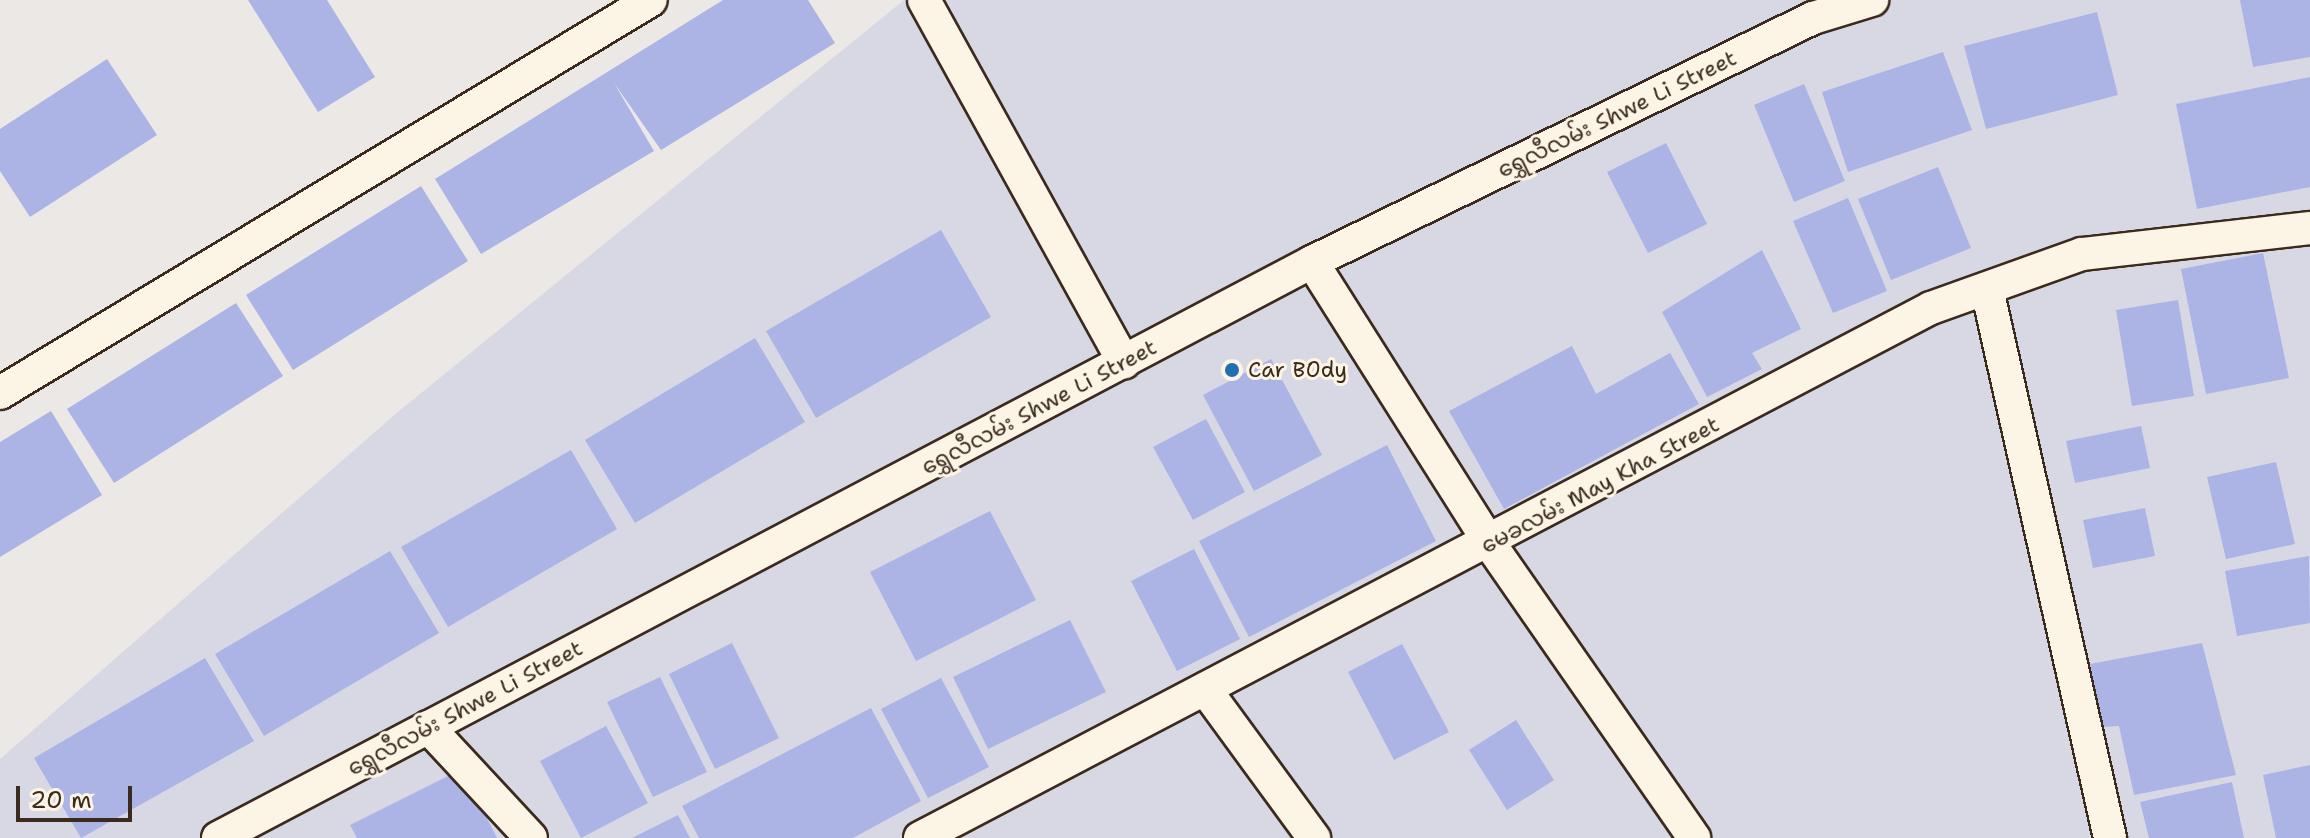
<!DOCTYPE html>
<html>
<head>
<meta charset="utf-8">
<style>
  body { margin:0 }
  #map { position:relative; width:2310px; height:838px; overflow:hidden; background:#ece8e5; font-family:"Shantell Sans","Noto Sans Myanmar",sans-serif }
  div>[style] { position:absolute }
  .built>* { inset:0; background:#d8d8e5 }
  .building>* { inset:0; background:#abb4e4 }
  .roads { filter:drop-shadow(2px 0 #3b2a1e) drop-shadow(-2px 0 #3b2a1e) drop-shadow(0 2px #3b2a1e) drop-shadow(0 -2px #3b2a1e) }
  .street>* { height:32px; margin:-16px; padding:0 16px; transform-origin:16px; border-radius:16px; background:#fcf5e5 }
  .dots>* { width:22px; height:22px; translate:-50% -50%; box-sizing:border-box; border:4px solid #fcf5e5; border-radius:50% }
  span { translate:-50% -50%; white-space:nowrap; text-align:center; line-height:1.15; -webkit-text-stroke:6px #fcf5e5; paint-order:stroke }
  .street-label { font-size:22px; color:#3b2a1e }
  .poi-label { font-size:22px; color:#3b2a1e }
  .left { translate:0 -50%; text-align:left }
  .scale { position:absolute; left:16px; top:786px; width:116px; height:36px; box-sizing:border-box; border:4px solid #3b2a1e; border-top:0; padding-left:10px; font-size:24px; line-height:28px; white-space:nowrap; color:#3b2a1e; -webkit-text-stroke:6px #fcf5e5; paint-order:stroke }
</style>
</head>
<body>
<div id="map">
  <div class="built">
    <i style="clip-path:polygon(904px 0,2310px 0,2310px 838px,0 838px,0 759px,399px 411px)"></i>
  </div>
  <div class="building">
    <i style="clip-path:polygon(248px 0,327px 0,375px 77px,318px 112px)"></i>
    <i style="clip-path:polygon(723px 0,808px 0,835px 43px,661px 150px,614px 83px,654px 151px,481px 254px,435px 179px)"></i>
    <i style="clip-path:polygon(2240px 0,2310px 0,2310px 57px,2253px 67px)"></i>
    <i style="clip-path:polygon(2097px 12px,2118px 95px,1986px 129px,1964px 46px)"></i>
    <i style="clip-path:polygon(1943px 52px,1972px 130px,1848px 172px,1822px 92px)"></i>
    <i style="clip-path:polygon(107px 59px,157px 135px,30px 217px,0 171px,0 129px)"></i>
    <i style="clip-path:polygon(2310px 77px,2310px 187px,2197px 209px,2176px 104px)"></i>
    <i style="clip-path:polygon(1804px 84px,1845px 181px,1794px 202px,1754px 105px)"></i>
    <i style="clip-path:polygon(1666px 143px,1707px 224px,1648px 253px,1607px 172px)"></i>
    <i style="clip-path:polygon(1938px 167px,1971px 248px,1891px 280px,1858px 199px)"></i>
    <i style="clip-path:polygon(421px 186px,468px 261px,293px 370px,246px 295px)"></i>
    <i style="clip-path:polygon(1848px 198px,1887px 291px,1833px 313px,1793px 221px)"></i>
    <i style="clip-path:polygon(941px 230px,991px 317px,816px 418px,766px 331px)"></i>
    <i style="clip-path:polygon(1762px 250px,1801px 329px,1752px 353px,1762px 369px,1707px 397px,1662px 312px)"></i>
    <i style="clip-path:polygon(2263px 253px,2289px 378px,2206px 394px,2181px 269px)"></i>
    <i style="clip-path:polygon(2178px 300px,2194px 396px,2132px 406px,2116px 310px)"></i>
    <i style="clip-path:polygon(236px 303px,283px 376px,114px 483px,67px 409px)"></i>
    <i style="clip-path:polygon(755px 338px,805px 422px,635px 523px,585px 440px)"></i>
    <i style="clip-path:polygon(1572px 346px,1596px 394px,1670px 353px,1699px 404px,1504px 509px,1449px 411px)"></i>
    <i style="clip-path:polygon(1271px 359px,1322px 455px,1254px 491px,1203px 395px)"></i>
    <i style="clip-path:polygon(51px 411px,102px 495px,0 557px,0 442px)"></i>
    <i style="clip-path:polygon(1206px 419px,1245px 492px,1193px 520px,1153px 447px)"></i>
    <i style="clip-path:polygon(2141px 426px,2150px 468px,2075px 483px,2066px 441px)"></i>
    <i style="clip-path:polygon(1387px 445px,1436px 541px,1249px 637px,1199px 541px)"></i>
    <i style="clip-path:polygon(571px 450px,617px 529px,448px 627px,401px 547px)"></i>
    <i style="clip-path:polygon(2276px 462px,2295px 544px,2226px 559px,2207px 477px)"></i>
    <i style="clip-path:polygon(2145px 508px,2155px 556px,2093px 568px,2083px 520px)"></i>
    <i style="clip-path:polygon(990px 511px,1036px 600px,916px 661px,870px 572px)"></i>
    <i style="clip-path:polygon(1194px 549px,1240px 639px,1177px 671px,1131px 581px)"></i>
    <i style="clip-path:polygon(390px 551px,439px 633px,264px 736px,215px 654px)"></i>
    <i style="clip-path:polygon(2309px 556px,2310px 623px,2237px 636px,2225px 571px)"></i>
    <i style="clip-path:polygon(1070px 620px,1106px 692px,988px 749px,953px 677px)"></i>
    <i style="clip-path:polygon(732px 643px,779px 738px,715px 769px,669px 674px)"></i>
    <i style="clip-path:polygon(2202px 643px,2236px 775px,2134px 795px,2119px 726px,2103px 727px,2090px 664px)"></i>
    <i style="clip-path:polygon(1402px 644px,1449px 732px,1394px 760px,1348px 672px)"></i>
    <i style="clip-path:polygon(205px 658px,254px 741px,81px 838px,34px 758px)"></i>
    <i style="clip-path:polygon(660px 677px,707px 772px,653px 797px,607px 702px)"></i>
    <i style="clip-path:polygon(941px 678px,989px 767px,928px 798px,881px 709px)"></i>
    <i style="clip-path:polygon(871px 708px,921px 801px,853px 838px,699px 838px,682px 806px)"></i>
    <i style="clip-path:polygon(1516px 720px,1554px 780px,1507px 810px,1469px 750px)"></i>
    <i style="clip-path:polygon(606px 726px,648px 803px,581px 838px,540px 761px)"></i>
    <i style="clip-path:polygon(2310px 765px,2310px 838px,2276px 838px,2263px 775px)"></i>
    <i style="clip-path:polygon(462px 769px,497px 838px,357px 838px,350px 825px)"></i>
    <i style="clip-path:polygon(2232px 782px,2244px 838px,2149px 838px,2140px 802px)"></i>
    <i style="clip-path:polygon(678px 815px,690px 838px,632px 838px)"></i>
  </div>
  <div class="roads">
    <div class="street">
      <i style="left:924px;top:0;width:414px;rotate:61.1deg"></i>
      <i style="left:1312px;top:262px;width:333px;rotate:57.7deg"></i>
      <i style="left:1490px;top:544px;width:358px;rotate:55.2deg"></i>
      <i style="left:1987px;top:289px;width:563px;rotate:77.37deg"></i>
      <i style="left:0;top:393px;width:760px;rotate:-31.12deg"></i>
      <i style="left:1205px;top:689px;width:185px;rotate:53.8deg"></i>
      <i style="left:428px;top:727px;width:151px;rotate:47.1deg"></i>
      <i style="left:218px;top:838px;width:1236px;rotate:-27.77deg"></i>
      <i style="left:1312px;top:262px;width:557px;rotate:-25.97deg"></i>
      <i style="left:1813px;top:18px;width:62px;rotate:-17deg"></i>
      <i style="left:920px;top:838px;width:1141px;rotate:-27.67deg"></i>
      <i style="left:1931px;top:308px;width:160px;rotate:-19.7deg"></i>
      <i style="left:2082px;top:254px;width:229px;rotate:-6.5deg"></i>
    </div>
  </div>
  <div class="dots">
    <i style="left:1232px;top:370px;background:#1f6fb2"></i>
  </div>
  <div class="street-label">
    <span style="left:1617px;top:114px;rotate:-26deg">ရွှေလီလမ်း Shwe Li Street</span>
    <span style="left:1039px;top:407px;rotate:-28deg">ရွှေလီလမ်း Shwe Li Street</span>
    <span style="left:1600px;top:485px;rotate:-28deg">မေခလမ်း May Kha Street</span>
    <span style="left:465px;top:708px;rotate:-28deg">ရွှေလီလမ်း Shwe Li Street</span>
  </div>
  <div class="poi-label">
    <span class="left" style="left:1248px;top:370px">Car B0dy</span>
  </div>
  <div class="scale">20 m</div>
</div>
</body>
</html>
